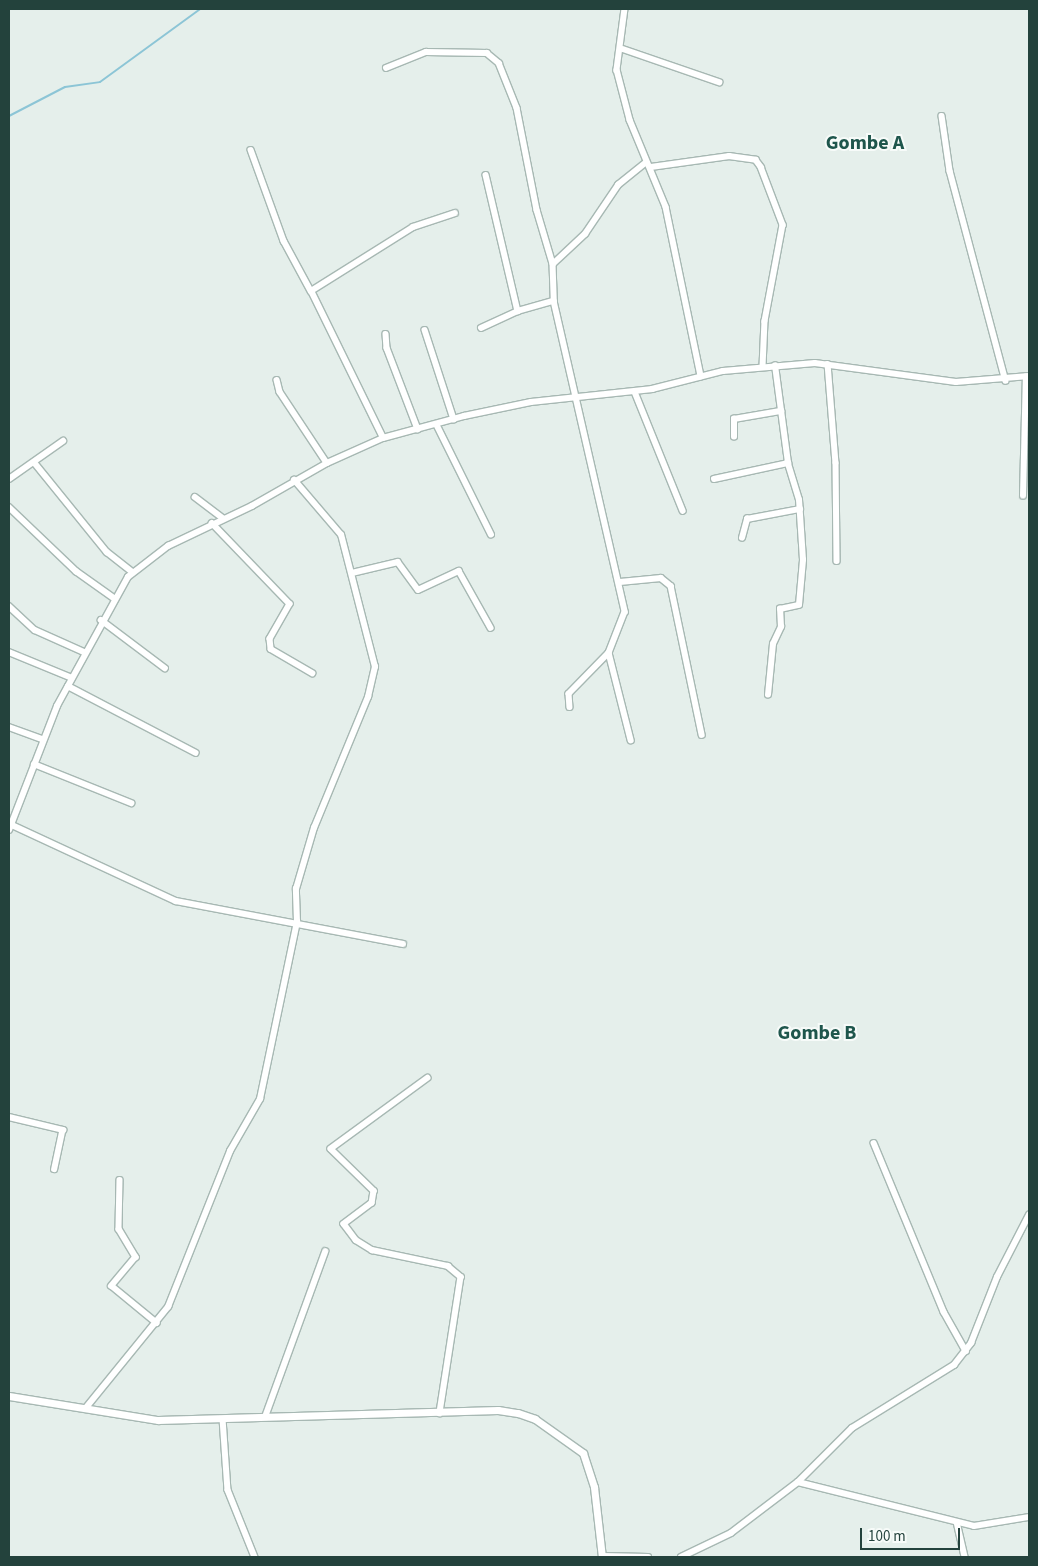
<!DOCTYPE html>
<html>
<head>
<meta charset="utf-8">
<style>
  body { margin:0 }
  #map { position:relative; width:1038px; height:1566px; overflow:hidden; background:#e5efeb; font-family:"Source Sans 3",sans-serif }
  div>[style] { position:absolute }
  .stream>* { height:2px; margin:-1px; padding:0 1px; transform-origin:1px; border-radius:1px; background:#8cc5d6 }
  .roads { filter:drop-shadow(1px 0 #a7b8b3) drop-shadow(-1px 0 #a7b8b3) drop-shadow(0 1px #a7b8b3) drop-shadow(0 -1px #a7b8b3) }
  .minor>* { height:5.5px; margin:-2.75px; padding:0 2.75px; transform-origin:2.75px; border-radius:2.75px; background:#fff }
  .tertiary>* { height:7px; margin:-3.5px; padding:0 3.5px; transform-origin:3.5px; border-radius:3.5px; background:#fff }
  span { translate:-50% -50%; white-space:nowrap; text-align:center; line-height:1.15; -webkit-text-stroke:4px #f7fbf9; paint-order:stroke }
  .quarter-label { font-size:20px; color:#1e564c; font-weight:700 }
  .frame { position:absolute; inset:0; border:10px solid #23423c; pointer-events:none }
  .scale { position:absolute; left:860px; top:1528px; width:100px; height:22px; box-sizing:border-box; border:2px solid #23423c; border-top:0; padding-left:6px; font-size:15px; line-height:18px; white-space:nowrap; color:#23423c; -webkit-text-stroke:4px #f7fbf9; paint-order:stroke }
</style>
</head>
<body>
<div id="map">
  <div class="stream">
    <i style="left:9px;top:116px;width:63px;rotate:-27.4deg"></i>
    <i style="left:65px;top:87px;width:35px;rotate:-8deg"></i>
    <i style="left:100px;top:82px;width:124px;rotate:-36.1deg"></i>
  </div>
  <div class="roads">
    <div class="minor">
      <i style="left:625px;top:9px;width:62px;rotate:97.5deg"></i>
      <i style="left:617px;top:70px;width:52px;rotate:75.4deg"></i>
      <i style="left:630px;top:120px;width:94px;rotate:67.5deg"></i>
      <i style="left:666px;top:207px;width:173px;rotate:78.3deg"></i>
      <i style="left:623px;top:49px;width:102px;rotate:19deg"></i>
      <i style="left:386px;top:68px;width:43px;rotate:-21.8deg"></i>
      <i style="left:426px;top:52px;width:61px;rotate:0.9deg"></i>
      <i style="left:487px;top:53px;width:16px;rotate:40deg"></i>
      <i style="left:499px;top:63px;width:48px;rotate:68.2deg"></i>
      <i style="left:517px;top:108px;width:104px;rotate:78.9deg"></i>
      <i style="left:537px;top:210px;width:56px;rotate:73.5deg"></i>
      <i style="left:553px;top:264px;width:37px;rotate:88deg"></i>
      <i style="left:554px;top:301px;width:319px;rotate:77.1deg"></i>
      <i style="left:625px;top:612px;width:44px;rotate:111.3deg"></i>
      <i style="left:609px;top:653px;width:57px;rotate:134.3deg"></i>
      <i style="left:569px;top:694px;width:13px;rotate:86deg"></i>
      <i style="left:942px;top:116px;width:56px;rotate:81.7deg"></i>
      <i style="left:950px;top:171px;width:217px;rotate:75.1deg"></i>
      <i style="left:251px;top:150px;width:97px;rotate:70.1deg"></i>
      <i style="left:284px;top:241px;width:57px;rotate:61.6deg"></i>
      <i style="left:651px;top:167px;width:79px;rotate:-8deg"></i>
      <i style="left:729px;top:156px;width:27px;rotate:8deg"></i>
      <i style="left:756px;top:160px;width:9px;rotate:54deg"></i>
      <i style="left:761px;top:167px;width:62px;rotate:69.2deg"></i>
      <i style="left:783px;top:225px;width:98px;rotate:100.6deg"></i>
      <i style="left:765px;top:321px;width:46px;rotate:92.5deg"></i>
      <i style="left:486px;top:175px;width:140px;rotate:76.8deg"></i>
      <i style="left:518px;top:311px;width:37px;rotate:-16deg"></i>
      <i style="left:553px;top:264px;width:44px;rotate:-43.2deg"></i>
      <i style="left:585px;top:234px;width:59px;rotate:-56deg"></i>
      <i style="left:618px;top:185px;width:36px;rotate:-39deg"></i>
      <i style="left:481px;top:328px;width:41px;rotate:-24.7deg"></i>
      <i style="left:425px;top:330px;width:94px;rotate:72deg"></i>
      <i style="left:386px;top:334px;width:14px;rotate:86deg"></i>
      <i style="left:387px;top:348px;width:87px;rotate:69.1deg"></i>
      <i style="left:828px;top:364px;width:99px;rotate:85.4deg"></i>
      <i style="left:836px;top:463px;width:98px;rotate:89.4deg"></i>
      <i style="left:277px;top:380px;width:12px;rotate:76deg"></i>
      <i style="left:280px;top:392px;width:85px;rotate:56.5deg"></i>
      <i style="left:635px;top:392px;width:128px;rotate:68deg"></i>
      <i style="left:437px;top:425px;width:122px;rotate:63.6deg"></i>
      <i style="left:734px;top:437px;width:18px;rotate:-90deg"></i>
      <i style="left:734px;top:419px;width:48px;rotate:-9.7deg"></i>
      <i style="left:383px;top:438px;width:164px;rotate:-116.1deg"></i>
      <i style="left:311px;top:291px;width:120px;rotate:-32.1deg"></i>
      <i style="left:413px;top:227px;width:44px;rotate:-18.4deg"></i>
      <i style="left:34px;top:462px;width:116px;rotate:51deg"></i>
      <i style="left:107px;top:552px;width:33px;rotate:38deg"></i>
      <i style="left:9px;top:479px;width:66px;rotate:-35.1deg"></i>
      <i style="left:714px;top:479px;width:76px;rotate:-12.2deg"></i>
      <i style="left:1023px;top:496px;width:119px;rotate:-88.6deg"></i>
      <i style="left:195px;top:497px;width:35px;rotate:37deg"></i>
      <i style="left:9px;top:507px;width:93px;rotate:43.7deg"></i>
      <i style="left:76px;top:571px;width:47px;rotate:35.4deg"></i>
      <i style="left:212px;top:523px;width:112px;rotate:46.1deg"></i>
      <i style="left:290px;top:604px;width:40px;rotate:119.7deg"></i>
      <i style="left:270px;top:639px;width:10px;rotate:84deg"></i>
      <i style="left:271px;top:649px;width:48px;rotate:30.3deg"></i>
      <i style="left:742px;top:538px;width:20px;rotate:-75deg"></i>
      <i style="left:747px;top:519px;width:54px;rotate:-10.7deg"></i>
      <i style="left:352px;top:573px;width:47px;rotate:-13.4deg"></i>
      <i style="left:398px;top:562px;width:34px;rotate:54deg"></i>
      <i style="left:418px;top:590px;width:45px;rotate:-24.9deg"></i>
      <i style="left:459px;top:571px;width:65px;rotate:60.7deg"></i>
      <i style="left:620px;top:582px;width:41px;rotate:-5.6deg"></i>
      <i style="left:661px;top:578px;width:13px;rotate:39deg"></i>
      <i style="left:671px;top:586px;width:152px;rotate:78.2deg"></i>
      <i style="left:9px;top:606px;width:35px;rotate:43deg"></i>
      <i style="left:35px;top:630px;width:54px;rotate:24.2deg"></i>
      <i style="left:101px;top:620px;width:80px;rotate:36.9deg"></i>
      <i style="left:9px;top:652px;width:68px;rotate:22.4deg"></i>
      <i style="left:609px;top:653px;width:90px;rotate:75.8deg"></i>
      <i style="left:68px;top:686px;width:144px;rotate:27.6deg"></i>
      <i style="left:768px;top:695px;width:51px;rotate:-84.4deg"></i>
      <i style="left:773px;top:644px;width:19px;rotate:-65deg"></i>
      <i style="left:781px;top:627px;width:18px;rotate:-93deg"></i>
      <i style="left:780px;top:609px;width:19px;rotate:-12deg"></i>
      <i style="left:799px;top:605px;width:45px;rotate:-84.9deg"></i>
      <i style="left:803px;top:560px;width:60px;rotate:-93.8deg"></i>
      <i style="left:799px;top:500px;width:39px;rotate:-107deg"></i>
      <i style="left:788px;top:463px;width:98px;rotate:-97.6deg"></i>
      <i style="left:9px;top:727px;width:35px;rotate:20deg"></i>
      <i style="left:34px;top:764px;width:105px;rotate:21.9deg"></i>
      <i style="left:10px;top:824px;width:183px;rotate:24.9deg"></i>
      <i style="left:176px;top:901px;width:231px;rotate:10.7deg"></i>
      <i style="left:9px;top:830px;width:133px;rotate:-68.8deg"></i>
      <i style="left:57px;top:706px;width:147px;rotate:-61.2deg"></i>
      <i style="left:128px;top:577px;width:51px;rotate:-37.8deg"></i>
      <i style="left:168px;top:546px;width:93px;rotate:-25.5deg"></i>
      <i style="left:252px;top:506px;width:86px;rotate:-29.8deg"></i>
      <i style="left:327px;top:463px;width:61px;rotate:-24.1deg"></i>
      <i style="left:383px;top:438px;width:84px;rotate:-15.2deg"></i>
      <i style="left:464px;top:416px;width:68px;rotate:-11.8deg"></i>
      <i style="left:531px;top:402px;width:122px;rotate:-6.1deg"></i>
      <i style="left:652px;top:389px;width:73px;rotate:-14.2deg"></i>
      <i style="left:723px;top:371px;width:92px;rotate:-5deg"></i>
      <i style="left:815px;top:363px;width:142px;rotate:7.7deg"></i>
      <i style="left:956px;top:382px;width:73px;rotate:-4.7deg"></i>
      <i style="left:428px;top:1078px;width:120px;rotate:143.8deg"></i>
      <i style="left:331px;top:1149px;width:60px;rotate:44.3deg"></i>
      <i style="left:374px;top:1191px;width:12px;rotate:99deg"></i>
      <i style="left:372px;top:1203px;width:35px;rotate:143deg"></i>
      <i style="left:344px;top:1224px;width:20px;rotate:53deg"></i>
      <i style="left:356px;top:1240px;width:19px;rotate:32deg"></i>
      <i style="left:372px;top:1250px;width:78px;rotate:11.9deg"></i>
      <i style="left:448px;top:1266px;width:17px;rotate:40deg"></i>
      <i style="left:461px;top:1277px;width:138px;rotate:98.8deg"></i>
      <i style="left:9px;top:1117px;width:56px;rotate:13.5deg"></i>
      <i style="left:63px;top:1130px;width:40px;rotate:102deg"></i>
      <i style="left:874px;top:1143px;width:183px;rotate:67.5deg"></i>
      <i style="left:944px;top:1312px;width:45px;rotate:60.6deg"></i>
      <i style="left:120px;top:1180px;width:49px;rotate:91.2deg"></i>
      <i style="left:119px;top:1229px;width:33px;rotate:59deg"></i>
      <i style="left:136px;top:1257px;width:38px;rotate:130deg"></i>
      <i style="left:112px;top:1286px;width:58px;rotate:39.4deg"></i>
      <i style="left:85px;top:1409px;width:132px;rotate:-50.9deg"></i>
      <i style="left:168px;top:1307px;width:168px;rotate:-68.3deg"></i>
      <i style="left:230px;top:1151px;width:60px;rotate:-60deg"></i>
      <i style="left:260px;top:1099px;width:181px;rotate:-78.2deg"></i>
      <i style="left:297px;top:922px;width:33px;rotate:-92deg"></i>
      <i style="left:296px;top:889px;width:64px;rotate:-73.6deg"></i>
      <i style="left:314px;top:828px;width:142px;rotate:-67.6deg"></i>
      <i style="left:368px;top:697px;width:31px;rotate:-77deg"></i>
      <i style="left:375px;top:667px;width:136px;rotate:-104.4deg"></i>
      <i style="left:341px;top:535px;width:72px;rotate:-130.5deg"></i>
      <i style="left:265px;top:1417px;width:176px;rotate:-70deg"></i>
      <i style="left:223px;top:1419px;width:71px;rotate:86deg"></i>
      <i style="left:228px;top:1490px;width:72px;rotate:68.1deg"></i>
      <i style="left:798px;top:1482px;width:181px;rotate:14deg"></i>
      <i style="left:974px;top:1526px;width:56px;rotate:-9.3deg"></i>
      <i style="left:957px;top:1522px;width:36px;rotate:77deg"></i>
      <i style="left:602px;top:1556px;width:46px;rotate:1.2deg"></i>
      <i style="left:681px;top:1557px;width:55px;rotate:-25.6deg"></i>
      <i style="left:731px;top:1533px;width:84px;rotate:-37.3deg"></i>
      <i style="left:798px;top:1482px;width:76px;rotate:-45deg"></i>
      <i style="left:852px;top:1428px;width:120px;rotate:-31.7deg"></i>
      <i style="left:954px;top:1365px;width:28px;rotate:-52deg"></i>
      <i style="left:971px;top:1343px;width:71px;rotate:-68.5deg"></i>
      <i style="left:997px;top:1277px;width:70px;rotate:-62.7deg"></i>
    </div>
    <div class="tertiary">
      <i style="left:9px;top:1396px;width:151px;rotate:9.2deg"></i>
      <i style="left:158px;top:1420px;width:340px;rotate:-1.7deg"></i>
      <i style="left:498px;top:1410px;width:20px;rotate:9deg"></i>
      <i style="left:518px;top:1413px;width:18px;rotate:19deg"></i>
      <i style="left:535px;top:1419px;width:59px;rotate:35.3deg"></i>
      <i style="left:583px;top:1453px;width:36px;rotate:72deg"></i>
      <i style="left:594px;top:1487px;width:70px;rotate:83.5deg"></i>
    </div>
  </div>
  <div class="quarter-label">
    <span style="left:865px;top:143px">Gombe A</span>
    <span style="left:817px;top:1033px">Gombe B</span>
  </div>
  <div class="frame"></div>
  <div class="scale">100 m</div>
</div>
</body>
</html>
